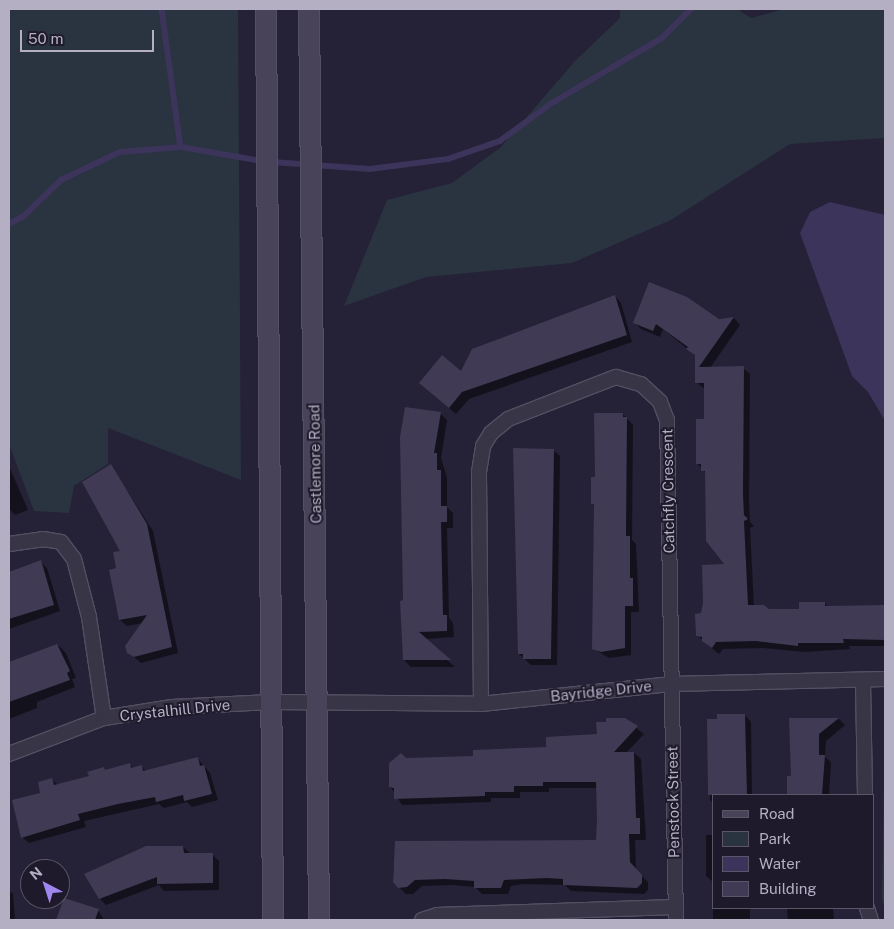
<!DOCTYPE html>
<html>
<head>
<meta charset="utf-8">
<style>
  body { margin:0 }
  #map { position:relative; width:894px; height:929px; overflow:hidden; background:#252136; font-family:"Public Sans",sans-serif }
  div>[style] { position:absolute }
  .green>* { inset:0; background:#2a3340 }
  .water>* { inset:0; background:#3c345a }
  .shadow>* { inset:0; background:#0007 }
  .stream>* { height:5.5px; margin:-2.75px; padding:0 2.75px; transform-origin:2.75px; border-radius:2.75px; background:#3c345a }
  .building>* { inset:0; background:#403a54 }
  .roads { filter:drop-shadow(1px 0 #544f61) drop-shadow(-1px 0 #544f61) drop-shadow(0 1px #544f61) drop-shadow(0 -1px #544f61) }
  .street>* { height:14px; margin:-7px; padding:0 7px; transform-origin:7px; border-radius:7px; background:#383547 }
  .secondary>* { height:20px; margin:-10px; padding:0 10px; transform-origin:10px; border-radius:10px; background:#484359 }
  span { translate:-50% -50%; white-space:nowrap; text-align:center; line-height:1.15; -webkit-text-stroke:4px #1e1a2b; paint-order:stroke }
  .street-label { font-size:15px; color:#b4afc3 }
  .frame { position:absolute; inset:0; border:10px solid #b4afc3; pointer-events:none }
  .legend { position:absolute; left:712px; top:794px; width:162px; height:115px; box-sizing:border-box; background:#1e1a2b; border:1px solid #5a5668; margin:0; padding:6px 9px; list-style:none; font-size:15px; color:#b4afc3 }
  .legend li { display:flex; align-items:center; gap:10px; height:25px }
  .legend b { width:25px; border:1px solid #5a5668 }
  .north { position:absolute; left:20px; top:859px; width:50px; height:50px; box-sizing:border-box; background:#1e1a2b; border:1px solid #5a5668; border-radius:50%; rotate:320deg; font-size:14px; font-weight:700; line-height:20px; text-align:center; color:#b4afc3 }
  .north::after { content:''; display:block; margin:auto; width:18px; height:22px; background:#a086f1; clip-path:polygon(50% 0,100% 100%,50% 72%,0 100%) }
  .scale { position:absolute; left:20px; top:30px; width:134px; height:22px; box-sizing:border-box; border:2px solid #b4afc3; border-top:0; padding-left:6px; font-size:15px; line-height:18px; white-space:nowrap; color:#b4afc3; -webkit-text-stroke:4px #1e1a2b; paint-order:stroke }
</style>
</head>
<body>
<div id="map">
  <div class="green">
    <i style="clip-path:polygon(9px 9px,238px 9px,241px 480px,108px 428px,108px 464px,74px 486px,69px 513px,34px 511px,9px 444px)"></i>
    <i style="clip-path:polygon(620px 9px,737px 9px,751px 18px,784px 9px,885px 9px,885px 138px,790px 144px,671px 220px,572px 263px,426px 277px,344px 306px,387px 200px,452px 183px,501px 147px,575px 61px,620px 18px)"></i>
    <i style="clip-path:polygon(885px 715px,885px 913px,882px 897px)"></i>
  </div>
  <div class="water">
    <i style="clip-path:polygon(830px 202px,885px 215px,885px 421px,868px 392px,852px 376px,800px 233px,810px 212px)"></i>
  </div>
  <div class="shadow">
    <i style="clip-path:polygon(615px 296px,621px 303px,632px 342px,469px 399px,456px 414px,427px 389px)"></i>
    <i style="clip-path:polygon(734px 318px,740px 325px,710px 368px,743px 368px,750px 374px,749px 501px,750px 522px,754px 526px,750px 528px,754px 606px,768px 610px,800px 610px,825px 603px,829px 608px,885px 606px,885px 646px,849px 646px,850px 649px,804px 652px,763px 648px,723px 649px,719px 654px,698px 636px,702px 615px,726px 566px,707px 475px,697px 463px,705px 420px,705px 389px,696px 382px,696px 356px,663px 329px,660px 337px,641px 329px,635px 323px)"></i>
    <i style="clip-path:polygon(440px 413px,447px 420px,441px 458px,447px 478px,447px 507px,453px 513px,453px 528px,447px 528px,449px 618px,453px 623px,454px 637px,424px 639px,455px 667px,411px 667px,404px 660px,404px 602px)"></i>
    <i style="clip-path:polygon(623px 414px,633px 425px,632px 540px,636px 544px,639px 612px,631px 612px,631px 655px,609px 658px,594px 649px,595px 506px,592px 503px,596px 479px)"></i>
    <i style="clip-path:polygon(553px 450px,560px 456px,557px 665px,531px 665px,519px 654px)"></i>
    <i style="clip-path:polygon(9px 466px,28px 510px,15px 515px,9px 509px)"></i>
    <i style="clip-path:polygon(111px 466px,153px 531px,178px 653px,141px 663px,128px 652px,143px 623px,127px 626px,120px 620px,110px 571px,118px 569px,122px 552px)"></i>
    <i style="clip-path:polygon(40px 562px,47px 568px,60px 611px,9px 629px,9px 579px,27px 572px)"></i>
    <i style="clip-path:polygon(59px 646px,66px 653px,76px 678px,72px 679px,75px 687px,37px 702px,37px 708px,9px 719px,9px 664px)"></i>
    <i style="clip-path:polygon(745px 715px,751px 722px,752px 795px,713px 795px,713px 803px,710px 800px,709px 720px)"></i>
    <i style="clip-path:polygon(625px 719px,644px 734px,626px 753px,634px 753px,641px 759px,646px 840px,635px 840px,636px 870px,648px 882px,648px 890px,644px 894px,571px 891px,565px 885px,523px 884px,511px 886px,508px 894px,482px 894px,475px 887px,452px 885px,422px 886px,413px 894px,406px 894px,394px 882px,393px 868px,397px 867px,597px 841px,597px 788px,549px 788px,549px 792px,520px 792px,520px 798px,491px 798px,491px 802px,402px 805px,390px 786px,406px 759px,474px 757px,547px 748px,598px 736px,607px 723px)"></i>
    <i style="clip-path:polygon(790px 719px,839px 719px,845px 725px,826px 741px,825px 757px,831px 762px,829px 795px,788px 795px,789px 777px,793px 777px)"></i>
    <i style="clip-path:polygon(198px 759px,210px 773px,218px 800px,192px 807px,187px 802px,164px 808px,159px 804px,84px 821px,86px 827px,29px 843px,22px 837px,42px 794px,52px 780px,58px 785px,90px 777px,104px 769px,106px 771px,129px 765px,133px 768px,141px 766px,147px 772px)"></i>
    <i style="clip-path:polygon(706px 835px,713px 835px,713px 882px,706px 876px)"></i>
    <i style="clip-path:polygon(183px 847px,190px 853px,212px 854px,219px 861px,219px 890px,164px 891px,159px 885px,106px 905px,100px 899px)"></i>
    <i style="clip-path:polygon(9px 890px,13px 894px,15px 920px,9px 920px)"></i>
    <i style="clip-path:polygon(64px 899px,98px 910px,104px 920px,57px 920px)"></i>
    <i style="clip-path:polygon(713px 908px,750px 908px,750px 920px,713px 920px)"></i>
    <i style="clip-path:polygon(787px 908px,833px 908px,834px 920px,788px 920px)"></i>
  </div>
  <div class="stream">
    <i style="left:162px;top:9px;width:139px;rotate:82.2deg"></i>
    <i style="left:272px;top:162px;width:98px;rotate:4.1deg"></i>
    <i style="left:370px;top:169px;width:79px;rotate:-7.3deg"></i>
    <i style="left:448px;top:159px;width:55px;rotate:-19.1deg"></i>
    <i style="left:500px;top:141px;width:64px;rotate:-36.2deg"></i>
    <i style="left:552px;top:103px;width:128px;rotate:-30.6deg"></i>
    <i style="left:662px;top:38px;width:41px;rotate:-45deg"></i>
    <i style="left:9px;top:224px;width:17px;rotate:-28deg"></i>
    <i style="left:24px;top:216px;width:52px;rotate:-44.2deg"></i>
    <i style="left:61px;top:180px;width:65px;rotate:-25.4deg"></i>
    <i style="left:120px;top:152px;width:61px;rotate:-4.7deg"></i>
    <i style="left:181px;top:147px;width:82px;rotate:9.8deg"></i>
  </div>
  <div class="building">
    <i style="clip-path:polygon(649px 282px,687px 297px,719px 319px,734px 317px,699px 367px,744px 366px,743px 494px,744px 515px,748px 519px,744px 521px,748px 605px,764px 605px,769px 609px,799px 609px,799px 602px,825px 602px,825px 606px,885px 605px,885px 640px,843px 639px,844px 643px,798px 643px,798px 646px,756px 641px,716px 642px,712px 648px,702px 641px,702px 637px,696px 636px,695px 614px,701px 613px,703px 603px,702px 565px,724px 564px,706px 541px,705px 471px,701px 471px,701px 464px,696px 464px,696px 419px,704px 419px,704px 383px,695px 383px,695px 355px,686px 349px,688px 347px,656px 324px,653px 331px,633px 323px)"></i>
    <i style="clip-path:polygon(615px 295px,627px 335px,462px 392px,449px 408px,419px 383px,442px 355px,461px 371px,472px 349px)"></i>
    <i style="clip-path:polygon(405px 407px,441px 412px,434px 453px,437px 453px,437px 470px,441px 470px,441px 506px,447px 506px,447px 522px,441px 522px,443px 615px,447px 615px,447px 631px,419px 632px,451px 660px,403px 660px,400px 601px,403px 600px,400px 437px)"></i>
    <i style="clip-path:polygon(594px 413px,623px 413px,623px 417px,627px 417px,626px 536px,630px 536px,630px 578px,633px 578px,633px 606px,625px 606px,625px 648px,601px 652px,592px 649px,594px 504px,591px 504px,591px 477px,595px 477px)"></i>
    <i style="clip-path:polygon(513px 448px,554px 449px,551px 659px,523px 659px,523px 654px,518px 654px)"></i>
    <i style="clip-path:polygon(111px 464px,147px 524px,172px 647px,134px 657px,127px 653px,125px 646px,147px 615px,119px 620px,109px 570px,116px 568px,113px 552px,120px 551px,82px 482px)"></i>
    <i style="clip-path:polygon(41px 560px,54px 605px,9px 619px,9px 572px)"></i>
    <i style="clip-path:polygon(57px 644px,70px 671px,67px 673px,70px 680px,9px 702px,9px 662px)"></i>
    <i style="clip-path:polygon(717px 714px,745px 714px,747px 795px,708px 795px,707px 719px,717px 719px)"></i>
    <i style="clip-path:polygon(606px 718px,625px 718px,638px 726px,614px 752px,634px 752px,636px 818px,640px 818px,640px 834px,629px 834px,630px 862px,642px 875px,642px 883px,637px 888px,563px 885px,563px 879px,547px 878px,504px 880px,501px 888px,474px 888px,474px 881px,445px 879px,415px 880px,407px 887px,398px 888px,393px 882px,395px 841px,596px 840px,597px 819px,596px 782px,543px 782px,543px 786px,514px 786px,514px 792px,485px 792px,485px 796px,394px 799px,394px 788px,389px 787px,389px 763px,401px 753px,406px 758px,473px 756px,473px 750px,546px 747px,546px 737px,597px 734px,596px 722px,606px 722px)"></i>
    <i style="clip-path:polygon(789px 718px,839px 718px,819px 734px,819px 755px,825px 755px,822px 795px,787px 795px,787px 776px,791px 776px)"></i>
    <i style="clip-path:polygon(198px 757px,200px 766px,204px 765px,212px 794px,184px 801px,183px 795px,156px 802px,155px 797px,118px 804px,78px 814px,80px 820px,21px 838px,12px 800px,40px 793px,38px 782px,52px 778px,54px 785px,89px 776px,87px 772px,104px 767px,105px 770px,130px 763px,131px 768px,142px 765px,143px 771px)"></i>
    <i style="clip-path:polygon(146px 846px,183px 846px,184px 853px,213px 853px,213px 883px,157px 884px,157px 877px,99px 899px,84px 874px)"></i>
    <i style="clip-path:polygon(64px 898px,99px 909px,95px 920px,56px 920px)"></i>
  </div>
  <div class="roads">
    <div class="street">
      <i style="left:9px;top:544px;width:34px;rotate:-8deg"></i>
      <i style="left:43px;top:539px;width:18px;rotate:9deg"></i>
      <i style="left:61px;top:542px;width:21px;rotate:53deg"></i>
      <i style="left:74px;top:559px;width:60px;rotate:75.5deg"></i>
      <i style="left:89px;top:617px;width:102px;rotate:81.6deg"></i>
      <i style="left:863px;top:681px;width:114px;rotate:89deg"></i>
      <i style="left:481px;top:704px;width:232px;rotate:-90.5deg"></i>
      <i style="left:479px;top:472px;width:26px;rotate:-81deg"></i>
      <i style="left:483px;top:446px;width:15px;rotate:-58deg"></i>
      <i style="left:491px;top:433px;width:22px;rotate:-39deg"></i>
      <i style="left:508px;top:419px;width:116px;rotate:-21.3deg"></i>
      <i style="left:616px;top:377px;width:26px;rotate:16deg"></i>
      <i style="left:641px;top:384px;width:26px;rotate:43deg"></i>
      <i style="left:660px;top:402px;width:19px;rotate:69deg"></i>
      <i style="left:667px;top:420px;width:500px;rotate:88.97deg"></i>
      <i style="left:9px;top:754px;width:102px;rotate:-20.8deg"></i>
      <i style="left:104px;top:718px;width:69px;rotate:-9.2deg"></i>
      <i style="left:172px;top:707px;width:99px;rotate:-2.9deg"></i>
      <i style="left:271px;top:702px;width:210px;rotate:0.5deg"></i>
      <i style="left:481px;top:704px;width:190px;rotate:-6deg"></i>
      <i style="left:670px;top:684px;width:215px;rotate:-1.3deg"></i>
      <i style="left:867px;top:908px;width:13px;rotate:72deg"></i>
      <i style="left:422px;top:920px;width:16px;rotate:-18deg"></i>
      <i style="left:437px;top:915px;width:238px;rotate:-1.9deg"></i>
    </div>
    <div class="secondary">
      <i style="left:266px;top:9px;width:911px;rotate:89.56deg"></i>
      <i style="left:309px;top:9px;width:911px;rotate:89.37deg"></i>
    </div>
  </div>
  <div class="street-label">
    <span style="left:315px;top:464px;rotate:-91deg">Castlemore Road</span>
    <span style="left:668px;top:491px;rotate:-91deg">Catchfly Crescent</span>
    <span style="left:601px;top:691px;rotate:-6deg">Bayridge Drive</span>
    <span style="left:175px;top:710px;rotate:-6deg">Crystalhill Drive</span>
    <span style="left:673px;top:802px;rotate:-91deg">Penstock Street</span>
  </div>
  <div class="frame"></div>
  <ul class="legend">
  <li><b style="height:6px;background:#484359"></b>Road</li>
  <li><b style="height:14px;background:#2a3340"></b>Park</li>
  <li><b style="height:14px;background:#3c345a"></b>Water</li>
  <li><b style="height:14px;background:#403a54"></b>Building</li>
  </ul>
  <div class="north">N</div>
  <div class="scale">50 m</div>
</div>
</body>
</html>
